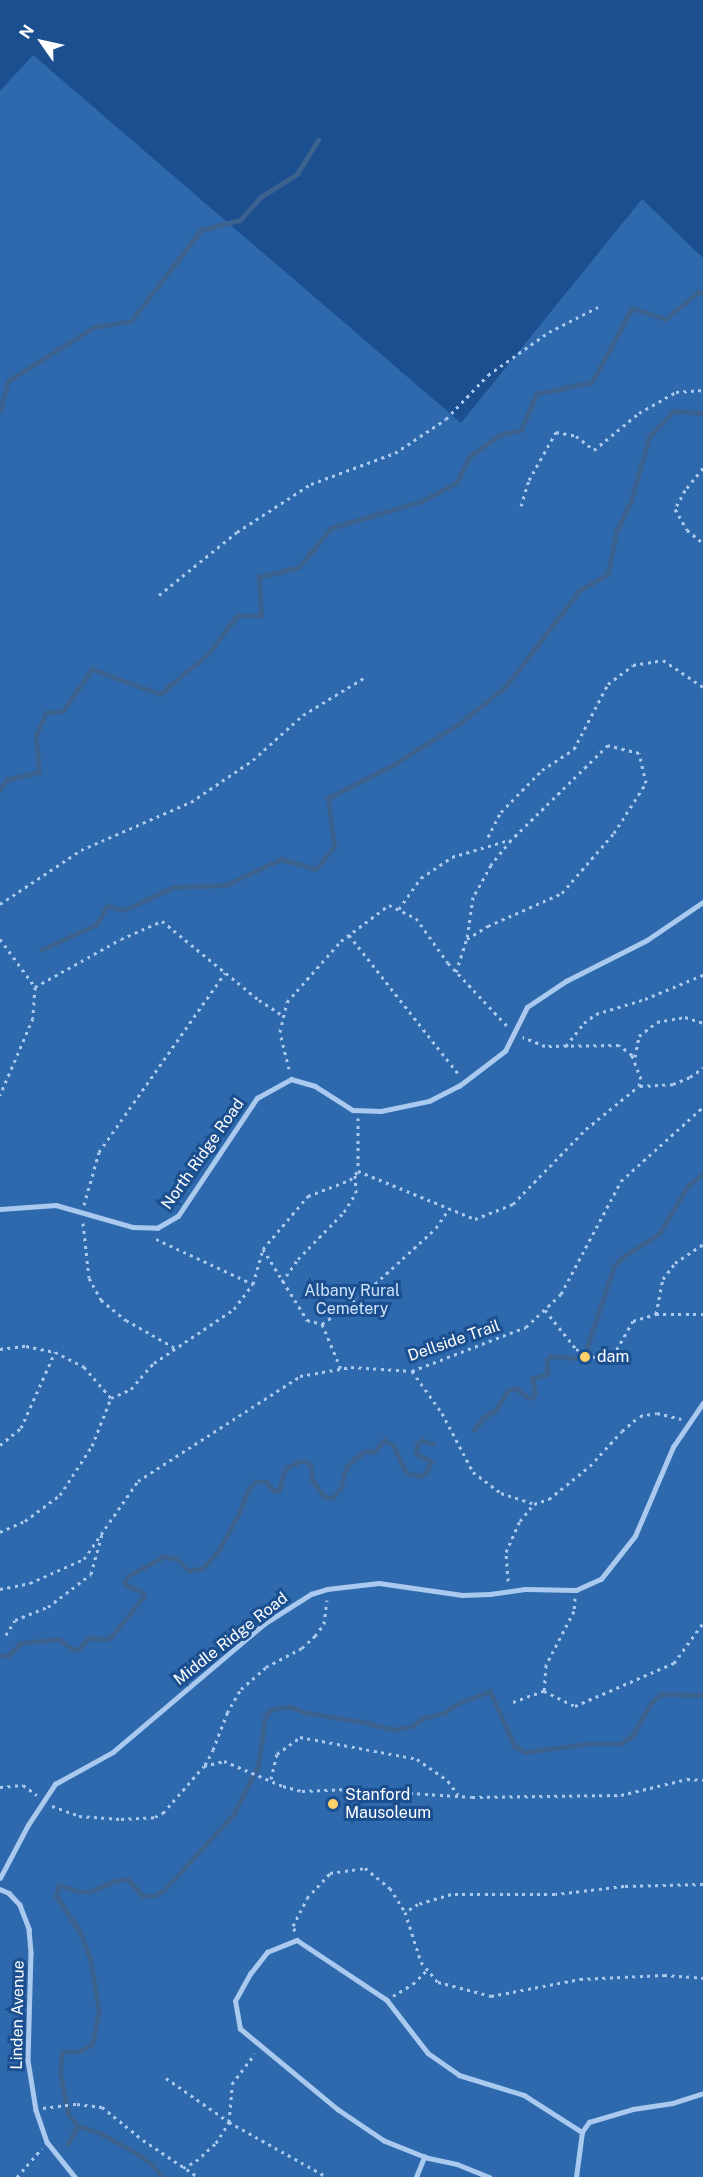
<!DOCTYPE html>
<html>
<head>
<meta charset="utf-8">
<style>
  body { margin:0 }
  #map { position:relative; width:703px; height:2177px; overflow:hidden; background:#1b4f8f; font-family:"Public Sans",sans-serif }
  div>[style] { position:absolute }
  .green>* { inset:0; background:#2e69ad }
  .stream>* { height:4.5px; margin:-2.25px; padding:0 2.25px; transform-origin:2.25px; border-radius:2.25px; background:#3c6290 }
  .path>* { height:3px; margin-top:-1.5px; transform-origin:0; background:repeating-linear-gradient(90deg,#a9c9ee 0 3px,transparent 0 7.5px) }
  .service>* { height:4.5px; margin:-2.25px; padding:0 2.25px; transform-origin:2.25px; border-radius:2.25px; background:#a9c9ee }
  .dots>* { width:16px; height:16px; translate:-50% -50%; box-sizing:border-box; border:3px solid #1b4f8f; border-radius:50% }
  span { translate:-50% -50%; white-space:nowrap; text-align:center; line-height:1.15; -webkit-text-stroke:6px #1b4f8f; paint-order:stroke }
  .street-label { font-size:16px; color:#fff }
  .park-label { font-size:16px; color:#cfe3fa }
  .poi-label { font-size:16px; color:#fff }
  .left { translate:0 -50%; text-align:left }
  .north { position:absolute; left:12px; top:12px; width:60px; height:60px; -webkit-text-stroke:4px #1b4f8f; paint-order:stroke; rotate:304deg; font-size:16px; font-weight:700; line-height:24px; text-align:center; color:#fff }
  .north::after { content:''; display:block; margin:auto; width:21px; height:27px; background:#fff; clip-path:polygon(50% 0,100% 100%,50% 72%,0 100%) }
</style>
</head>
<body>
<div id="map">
  <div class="green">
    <i style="clip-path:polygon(33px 55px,461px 423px,642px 199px,703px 258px,703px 2177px,0 2177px,0 91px)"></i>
  </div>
  <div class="stream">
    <i style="left:0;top:411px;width:31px;rotate:-75deg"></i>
    <i style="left:8px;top:381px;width:102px;rotate:-32.1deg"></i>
    <i style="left:94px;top:327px;width:37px;rotate:-9deg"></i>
    <i style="left:131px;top:321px;width:115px;rotate:-52.4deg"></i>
    <i style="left:201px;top:230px;width:40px;rotate:-14.4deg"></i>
    <i style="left:240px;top:220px;width:31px;rotate:-48deg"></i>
    <i style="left:261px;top:197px;width:43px;rotate:-32.6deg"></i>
    <i style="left:297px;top:174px;width:40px;rotate:-58deg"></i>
    <i style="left:0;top:790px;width:12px;rotate:-59deg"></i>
    <i style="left:6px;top:780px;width:34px;rotate:-14deg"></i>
    <i style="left:39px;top:772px;width:37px;rotate:-95deg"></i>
    <i style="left:36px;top:735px;width:24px;rotate:-66deg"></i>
    <i style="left:46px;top:713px;width:17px;rotate:-7deg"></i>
    <i style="left:63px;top:711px;width:51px;rotate:-55.4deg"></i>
    <i style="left:92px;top:669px;width:72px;rotate:20.2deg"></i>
    <i style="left:160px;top:694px;width:62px;rotate:-39.8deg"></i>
    <i style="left:208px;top:654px;width:48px;rotate:-52.7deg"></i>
    <i style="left:237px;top:616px;width:24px"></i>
    <i style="left:261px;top:616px;width:39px;rotate:-93deg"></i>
    <i style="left:259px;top:577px;width:41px;rotate:-14deg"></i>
    <i style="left:299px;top:567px;width:50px;rotate:-50.6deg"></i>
    <i style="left:331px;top:528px;width:95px;rotate:-16.5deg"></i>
    <i style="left:422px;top:501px;width:40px;rotate:-28deg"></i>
    <i style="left:457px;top:482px;width:28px;rotate:-64deg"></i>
    <i style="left:469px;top:457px;width:37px;rotate:-36deg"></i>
    <i style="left:499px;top:435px;width:23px;rotate:-13deg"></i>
    <i style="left:521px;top:430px;width:39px;rotate:-67deg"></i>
    <i style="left:536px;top:394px;width:57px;rotate:-12.1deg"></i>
    <i style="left:592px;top:382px;width:84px;rotate:-61.6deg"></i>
    <i style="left:632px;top:308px;width:36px;rotate:18deg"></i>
    <i style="left:666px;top:319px;width:42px;rotate:-40.2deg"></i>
    <i style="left:698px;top:292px;width:5px;rotate:11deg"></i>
    <i style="left:41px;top:950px;width:62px;rotate:-24.9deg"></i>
    <i style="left:97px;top:924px;width:21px;rotate:-61deg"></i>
    <i style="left:107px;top:906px;width:17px;rotate:13deg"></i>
    <i style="left:124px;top:910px;width:55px;rotate:-24.7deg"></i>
    <i style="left:174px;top:887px;width:52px;rotate:-2.2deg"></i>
    <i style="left:226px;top:885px;width:61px;rotate:-25.3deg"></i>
    <i style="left:281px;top:859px;width:36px;rotate:16deg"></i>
    <i style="left:316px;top:869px;width:28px;rotate:-51deg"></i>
    <i style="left:334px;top:847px;width:49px;rotate:-97deg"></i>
    <i style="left:328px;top:798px;width:73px;rotate:-26.9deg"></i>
    <i style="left:393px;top:765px;width:79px;rotate:-32.1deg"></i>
    <i style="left:460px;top:723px;width:59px;rotate:-38.8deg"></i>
    <i style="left:506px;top:686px;width:121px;rotate:-52.4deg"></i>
    <i style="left:580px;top:590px;width:32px;rotate:-30deg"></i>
    <i style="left:608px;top:574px;width:43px;rotate:-79.2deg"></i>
    <i style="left:616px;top:532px;width:34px;rotate:-64deg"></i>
    <i style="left:631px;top:501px;width:66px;rotate:-74.3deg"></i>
    <i style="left:649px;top:437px;width:35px;rotate:-47deg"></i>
    <i style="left:673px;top:411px;width:30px;rotate:4deg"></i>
    <i style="left:474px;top:1430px;width:16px;rotate:-52deg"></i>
    <i style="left:484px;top:1417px;width:14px;rotate:-30deg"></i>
    <i style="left:496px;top:1410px;width:23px;rotate:-59deg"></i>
    <i style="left:508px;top:1390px;width:8px;rotate:-14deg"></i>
    <i style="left:516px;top:1388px;width:16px;rotate:38deg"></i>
    <i style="left:529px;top:1398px;width:4px;rotate:-14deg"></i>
    <i style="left:533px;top:1397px;width:4px;rotate:-63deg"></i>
    <i style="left:535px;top:1393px;width:14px;rotate:-102deg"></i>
    <i style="left:532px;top:1379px;width:16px;rotate:-18deg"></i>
    <i style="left:547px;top:1374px;width:14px;rotate:-90deg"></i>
    <i style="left:547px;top:1360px;width:5px;rotate:-53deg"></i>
    <i style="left:550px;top:1356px;width:27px;rotate:4deg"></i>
    <i style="left:577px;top:1358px;width:7px;rotate:-16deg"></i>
    <i style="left:584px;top:1356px;width:95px;rotate:-71.6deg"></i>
    <i style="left:614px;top:1266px;width:14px;rotate:-45deg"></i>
    <i style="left:624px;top:1256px;width:41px;rotate:-32.2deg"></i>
    <i style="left:659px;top:1234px;width:55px;rotate:-59.2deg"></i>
    <i style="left:687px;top:1187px;width:21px;rotate:-41deg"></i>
    <i style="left:0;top:1655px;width:8px;rotate:7deg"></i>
    <i style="left:8px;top:1656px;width:18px;rotate:-45deg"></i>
    <i style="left:21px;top:1643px;width:38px;rotate:-6deg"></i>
    <i style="left:59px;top:1639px;width:18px;rotate:38deg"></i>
    <i style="left:73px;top:1650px;width:5px;rotate:-11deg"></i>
    <i style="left:78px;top:1649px;width:16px;rotate:-45deg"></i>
    <i style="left:89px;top:1638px;width:18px;rotate:3deg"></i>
    <i style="left:107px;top:1639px;width:6px;rotate:-31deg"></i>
    <i style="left:112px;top:1636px;width:51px;rotate:-51.3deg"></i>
    <i style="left:144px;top:1596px;width:6px;rotate:-129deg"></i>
    <i style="left:140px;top:1591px;width:15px;rotate:-160deg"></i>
    <i style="left:126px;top:1586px;width:4px;rotate:-117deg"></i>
    <i style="left:124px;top:1582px;width:7px;rotate:-56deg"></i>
    <i style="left:128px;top:1576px;width:42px;rotate:-28.4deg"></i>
    <i style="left:165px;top:1556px;width:12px;rotate:14deg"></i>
    <i style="left:177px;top:1559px;width:17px;rotate:45deg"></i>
    <i style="left:189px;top:1571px;width:14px;rotate:-12deg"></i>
    <i style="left:203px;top:1568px;width:24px;rotate:-48deg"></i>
    <i style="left:219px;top:1550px;width:42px;rotate:-61.6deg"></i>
    <i style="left:239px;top:1513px;width:25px;rotate:-69deg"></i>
    <i style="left:248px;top:1490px;width:11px;rotate:-49deg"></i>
    <i style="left:255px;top:1482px;width:11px"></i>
    <i style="left:266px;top:1482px;width:11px;rotate:49deg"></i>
    <i style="left:273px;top:1490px;width:6px;rotate:9deg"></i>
    <i style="left:279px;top:1491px;width:23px;rotate:-75deg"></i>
    <i style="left:285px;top:1469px;width:15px;rotate:-28deg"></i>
    <i style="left:298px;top:1462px;width:9px"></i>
    <i style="left:307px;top:1462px;width:5px;rotate:37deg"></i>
    <i style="left:311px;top:1465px;width:16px;rotate:83deg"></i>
    <i style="left:313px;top:1481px;width:19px;rotate:54deg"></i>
    <i style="left:324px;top:1496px;width:8px;rotate:14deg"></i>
    <i style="left:332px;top:1498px;width:12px;rotate:-48deg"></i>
    <i style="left:340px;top:1489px;width:22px;rotate:-74deg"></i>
    <i style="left:346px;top:1468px;width:12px;rotate:-48deg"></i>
    <i style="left:354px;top:1459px;width:14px;rotate:-34deg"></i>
    <i style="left:366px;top:1451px;width:8px;rotate:7deg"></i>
    <i style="left:374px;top:1452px;width:16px;rotate:-50deg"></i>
    <i style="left:384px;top:1440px;width:11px;rotate:27deg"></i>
    <i style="left:394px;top:1445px;width:26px;rotate:67deg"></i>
    <i style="left:404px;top:1469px;width:7px;rotate:45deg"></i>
    <i style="left:409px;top:1474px;width:12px;rotate:9deg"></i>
    <i style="left:421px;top:1476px;width:6px;rotate:-31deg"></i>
    <i style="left:426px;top:1473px;width:12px;rotate:-66deg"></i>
    <i style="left:431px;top:1462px;width:17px;rotate:-152deg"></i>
    <i style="left:416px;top:1454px;width:9px;rotate:-84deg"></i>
    <i style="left:417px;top:1445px;width:7px;rotate:-45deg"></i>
    <i style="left:422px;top:1440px;width:12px;rotate:20deg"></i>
    <i style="left:68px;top:2144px;width:20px;rotate:-63deg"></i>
    <i style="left:162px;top:2177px;width:17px;rotate:-130deg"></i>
    <i style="left:151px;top:2164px;width:17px;rotate:-144deg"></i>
    <i style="left:137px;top:2154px;width:43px;rotate:-151.1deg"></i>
    <i style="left:99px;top:2133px;width:23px;rotate:-162deg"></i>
    <i style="left:77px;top:2126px;width:15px;rotate:-127deg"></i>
    <i style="left:68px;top:2114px;width:42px;rotate:-101deg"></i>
    <i style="left:60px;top:2073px;width:21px;rotate:-85deg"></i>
    <i style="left:62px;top:2052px;width:18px;rotate:-3deg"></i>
    <i style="left:80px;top:2051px;width:14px;rotate:-30deg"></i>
    <i style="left:92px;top:2044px;width:33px;rotate:-78deg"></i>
    <i style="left:99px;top:2012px;width:54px;rotate:-99.6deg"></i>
    <i style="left:90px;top:1959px;width:30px;rotate:-111deg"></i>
    <i style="left:79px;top:1931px;width:42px;rotate:-123.3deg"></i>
    <i style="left:56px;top:1896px;width:11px;rotate:-75deg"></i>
    <i style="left:59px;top:1885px;width:22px;rotate:18deg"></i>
    <i style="left:80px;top:1892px;width:9px"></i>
    <i style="left:89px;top:1892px;width:28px;rotate:-23deg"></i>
    <i style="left:115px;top:1881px;width:13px;rotate:-9deg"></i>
    <i style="left:128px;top:1879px;width:23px;rotate:49deg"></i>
    <i style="left:143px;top:1896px;width:11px"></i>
    <i style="left:154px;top:1896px;width:12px;rotate:-31deg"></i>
    <i style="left:164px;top:1890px;width:102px;rotate:-47.4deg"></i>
    <i style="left:233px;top:1815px;width:55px;rotate:-63deg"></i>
    <i style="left:258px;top:1766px;width:49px;rotate:-81.9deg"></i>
    <i style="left:265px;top:1717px;width:9px;rotate:-54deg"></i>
    <i style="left:270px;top:1710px;width:8px;rotate:-14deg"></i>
    <i style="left:278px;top:1708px;width:13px;rotate:-4deg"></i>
    <i style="left:291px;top:1707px;width:17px;rotate:21deg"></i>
    <i style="left:307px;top:1713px;width:57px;rotate:9.1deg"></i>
    <i style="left:363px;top:1722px;width:32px;rotate:14deg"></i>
    <i style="left:394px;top:1730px;width:18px;rotate:-13deg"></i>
    <i style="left:412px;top:1726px;width:14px;rotate:-36deg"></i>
    <i style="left:423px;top:1718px;width:22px;rotate:-13deg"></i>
    <i style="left:444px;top:1713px;width:18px;rotate:-34deg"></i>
    <i style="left:459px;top:1703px;width:33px;rotate:-21deg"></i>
    <i style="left:490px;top:1691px;width:60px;rotate:65.6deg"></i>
    <i style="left:515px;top:1746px;width:12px;rotate:31deg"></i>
    <i style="left:525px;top:1752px;width:61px;rotate:-7.6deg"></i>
    <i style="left:585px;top:1744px;width:35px"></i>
    <i style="left:620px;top:1744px;width:14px;rotate:-34deg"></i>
    <i style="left:632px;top:1736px;width:38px;rotate:-60deg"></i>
    <i style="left:651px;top:1703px;width:13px;rotate:-42deg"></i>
    <i style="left:661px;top:1694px;width:42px;rotate:1.4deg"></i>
  </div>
  <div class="path">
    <i style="left:703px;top:468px;width:28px;rotate:129deg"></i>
    <i style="left:685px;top:490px;width:21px;rotate:118deg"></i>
    <i style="left:675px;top:509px;width:24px;rotate:60deg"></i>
    <i style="left:687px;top:530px;width:21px;rotate:39deg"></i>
    <i style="left:521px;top:506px;width:27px;rotate:-73deg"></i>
    <i style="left:529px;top:480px;width:55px;rotate:-60.6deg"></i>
    <i style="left:556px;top:432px;width:20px;rotate:11deg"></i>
    <i style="left:576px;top:436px;width:23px;rotate:38deg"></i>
    <i style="left:594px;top:450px;width:58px;rotate:-39.4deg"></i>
    <i style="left:639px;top:413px;width:43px;rotate:-29.6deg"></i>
    <i style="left:676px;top:392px;width:27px;rotate:-4deg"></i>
    <i style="left:159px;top:595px;width:100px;rotate:-38.9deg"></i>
    <i style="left:237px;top:532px;width:88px;rotate:-33deg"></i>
    <i style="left:311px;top:484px;width:90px;rotate:-20.3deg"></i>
    <i style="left:395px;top:453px;width:61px;rotate:-33.7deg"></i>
    <i style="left:446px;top:419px;width:61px;rotate:-46.3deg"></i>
    <i style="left:488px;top:375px;width:75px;rotate:-35.2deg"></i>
    <i style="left:549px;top:332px;width:55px;rotate:-27deg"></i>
    <i style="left:488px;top:837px;width:28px;rotate:-63deg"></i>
    <i style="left:501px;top:812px;width:59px;rotate:-45.7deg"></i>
    <i style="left:542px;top:770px;width:38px;rotate:-33deg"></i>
    <i style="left:574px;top:749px;width:73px;rotate:-62.4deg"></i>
    <i style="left:608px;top:684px;width:31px;rotate:-37deg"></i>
    <i style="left:633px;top:665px;width:30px;rotate:-9deg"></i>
    <i style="left:663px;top:660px;width:48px;rotate:34deg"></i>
    <i style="left:0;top:904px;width:97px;rotate:-33.7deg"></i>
    <i style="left:81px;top:850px;width:120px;rotate:-23.6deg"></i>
    <i style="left:191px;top:802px;width:75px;rotate:-34.1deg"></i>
    <i style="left:253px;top:760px;width:67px;rotate:-42deg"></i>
    <i style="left:303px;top:715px;width:75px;rotate:-31.4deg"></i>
    <i style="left:399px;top:909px;width:38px;rotate:-55deg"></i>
    <i style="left:421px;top:878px;width:37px;rotate:-34deg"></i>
    <i style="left:452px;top:857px;width:59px;rotate:-16.6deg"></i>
    <i style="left:349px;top:935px;width:178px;rotate:51.8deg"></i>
    <i style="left:0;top:939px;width:59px;rotate:53.9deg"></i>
    <i style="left:35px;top:987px;width:31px;rotate:94deg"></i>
    <i style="left:33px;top:1018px;width:84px;rotate:113.2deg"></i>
    <i style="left:456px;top:972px;width:35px;rotate:-72deg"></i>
    <i style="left:467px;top:939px;width:25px;rotate:-32deg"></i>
    <i style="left:488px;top:926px;width:81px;rotate:-24deg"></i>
    <i style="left:562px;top:893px;width:79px;rotate:-49.1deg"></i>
    <i style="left:614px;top:833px;width:59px;rotate:-57.4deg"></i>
    <i style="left:646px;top:783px;width:31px;rotate:-103deg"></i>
    <i style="left:639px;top:753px;width:32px;rotate:-166deg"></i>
    <i style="left:608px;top:745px;width:136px;rotate:135.6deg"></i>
    <i style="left:511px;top:840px;width:32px;rotate:129deg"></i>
    <i style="left:491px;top:865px;width:37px;rotate:119deg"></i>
    <i style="left:473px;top:897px;width:42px;rotate:98.1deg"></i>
    <i style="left:35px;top:987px;width:98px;rotate:-29.2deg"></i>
    <i style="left:121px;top:939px;width:45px;rotate:-23.7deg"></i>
    <i style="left:162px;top:921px;width:125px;rotate:39.2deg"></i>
    <i style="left:259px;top:1000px;width:30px;rotate:33deg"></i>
    <i style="left:566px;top:1046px;width:29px;rotate:-52deg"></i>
    <i style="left:584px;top:1023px;width:15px;rotate:-37deg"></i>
    <i style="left:596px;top:1014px;width:51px;rotate:-17deg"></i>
    <i style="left:645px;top:999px;width:63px;rotate:-22.5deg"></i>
    <i style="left:635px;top:1057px;width:21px;rotate:-79deg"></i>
    <i style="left:639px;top:1036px;width:23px;rotate:-38deg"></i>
    <i style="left:657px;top:1022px;width:28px;rotate:-10deg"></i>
    <i style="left:685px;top:1017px;width:19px;rotate:18deg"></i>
    <i style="left:289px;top:1069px;width:38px;rotate:-104deg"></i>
    <i style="left:280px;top:1032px;width:31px;rotate:-77deg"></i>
    <i style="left:287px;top:1002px;width:81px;rotate:-48.5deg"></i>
    <i style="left:341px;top:941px;width:60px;rotate:-36.9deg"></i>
    <i style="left:389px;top:905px;width:30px;rotate:26deg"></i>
    <i style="left:416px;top:918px;width:55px;rotate:54.6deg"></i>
    <i style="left:448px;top:963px;width:88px;rotate:46.8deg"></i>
    <i style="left:640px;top:1086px;width:33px;rotate:-3deg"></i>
    <i style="left:673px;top:1084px;width:18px;rotate:-22deg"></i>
    <i style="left:690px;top:1077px;width:16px;rotate:-35deg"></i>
    <i style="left:358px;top:1118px;width:53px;rotate:90deg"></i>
    <i style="left:358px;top:1171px;width:126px;rotate:22.3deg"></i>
    <i style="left:475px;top:1219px;width:41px;rotate:-21.5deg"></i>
    <i style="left:513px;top:1204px;width:105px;rotate:-45.8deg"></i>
    <i style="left:586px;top:1129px;width:68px;rotate:-39.1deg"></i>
    <i style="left:639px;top:1086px;width:7px;rotate:-74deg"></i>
    <i style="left:641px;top:1079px;width:26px;rotate:-111deg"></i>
    <i style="left:632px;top:1055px;width:16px;rotate:-142deg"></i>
    <i style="left:619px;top:1045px;width:74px;rotate:179.2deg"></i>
    <i style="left:545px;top:1046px;width:24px;rotate:-158deg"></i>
    <i style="left:84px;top:1205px;width:55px;rotate:-74.2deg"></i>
    <i style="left:99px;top:1152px;width:219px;rotate:-54.9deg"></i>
    <i style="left:83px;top:1223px;width:55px;rotate:83.8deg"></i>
    <i style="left:89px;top:1278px;width:25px;rotate:61deg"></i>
    <i style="left:101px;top:1300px;width:32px;rotate:39deg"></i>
    <i style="left:126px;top:1320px;width:56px;rotate:29.7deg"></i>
    <i style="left:156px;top:1239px;width:107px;rotate:24.9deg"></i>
    <i style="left:263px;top:1249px;width:84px;rotate:58.2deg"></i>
    <i style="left:307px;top:1320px;width:16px;rotate:15deg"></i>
    <i style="left:322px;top:1324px;width:52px;rotate:-35.5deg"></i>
    <i style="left:364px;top:1294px;width:98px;rotate:-42.5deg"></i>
    <i style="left:436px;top:1228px;width:23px;rotate:-56deg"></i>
    <i style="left:282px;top:1282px;width:28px;rotate:-55deg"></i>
    <i style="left:298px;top:1259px;width:66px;rotate:-45.6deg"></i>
    <i style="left:344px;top:1212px;width:22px;rotate:-58deg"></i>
    <i style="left:356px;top:1193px;width:19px;rotate:-93deg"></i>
    <i style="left:545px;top:1310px;width:50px;rotate:51.5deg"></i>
    <i style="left:576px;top:1349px;width:19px;rotate:25deg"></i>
    <i style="left:593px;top:1357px;width:20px;rotate:-3deg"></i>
    <i style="left:613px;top:1356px;width:40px;rotate:-60.3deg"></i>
    <i style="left:633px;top:1321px;width:24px;rotate:-17deg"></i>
    <i style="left:656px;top:1314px;width:47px"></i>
    <i style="left:656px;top:1314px;width:36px;rotate:-79deg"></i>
    <i style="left:663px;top:1279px;width:20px;rotate:-53deg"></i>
    <i style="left:675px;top:1263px;width:34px;rotate:-34deg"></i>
    <i style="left:322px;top:1324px;width:49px;rotate:67.1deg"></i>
    <i style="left:0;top:1349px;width:26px;rotate:-7deg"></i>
    <i style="left:26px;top:1346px;width:30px;rotate:12deg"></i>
    <i style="left:55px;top:1352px;width:33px;rotate:27deg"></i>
    <i style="left:84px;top:1367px;width:41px;rotate:48.9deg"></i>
    <i style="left:111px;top:1398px;width:22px;rotate:-24deg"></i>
    <i style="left:131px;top:1389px;width:35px;rotate:-49deg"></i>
    <i style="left:154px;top:1363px;width:97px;rotate:-34deg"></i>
    <i style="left:234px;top:1309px;width:31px;rotate:-53deg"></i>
    <i style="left:253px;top:1284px;width:36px;rotate:-74deg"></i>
    <i style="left:263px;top:1249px;width:70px;rotate:-49.7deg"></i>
    <i style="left:308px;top:1196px;width:45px;rotate:-20.9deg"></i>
    <i style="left:350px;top:1180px;width:12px;rotate:-48deg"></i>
    <i style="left:412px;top:1371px;width:52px;rotate:54.5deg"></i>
    <i style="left:442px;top:1413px;width:67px;rotate:62.3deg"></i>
    <i style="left:473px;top:1472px;width:35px;rotate:37deg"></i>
    <i style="left:501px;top:1493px;width:35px;rotate:18deg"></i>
    <i style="left:0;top:1445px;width:27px;rotate:-39deg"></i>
    <i style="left:21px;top:1428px;width:83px;rotate:-65.9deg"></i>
    <i style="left:0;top:1532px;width:27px;rotate:-24deg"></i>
    <i style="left:25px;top:1521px;width:44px;rotate:-36.6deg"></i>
    <i style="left:60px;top:1495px;width:59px;rotate:-56.9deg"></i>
    <i style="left:92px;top:1446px;width:52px;rotate:-68.4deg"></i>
    <i style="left:508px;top:1581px;width:29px;rotate:-94deg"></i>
    <i style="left:506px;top:1552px;width:34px;rotate:-66deg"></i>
    <i style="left:520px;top:1521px;width:22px;rotate:-51deg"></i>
    <i style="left:534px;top:1504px;width:16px;rotate:-18deg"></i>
    <i style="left:549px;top:1499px;width:53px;rotate:-38.8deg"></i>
    <i style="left:590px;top:1466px;width:47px;rotate:-47.6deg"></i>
    <i style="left:622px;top:1431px;width:23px;rotate:-40deg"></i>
    <i style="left:640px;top:1416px;width:17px;rotate:-10deg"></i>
    <i style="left:657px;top:1413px;width:25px;rotate:14deg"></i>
    <i style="left:0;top:1589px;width:31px;rotate:-11deg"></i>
    <i style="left:30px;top:1583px;width:59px;rotate:-24deg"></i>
    <i style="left:84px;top:1559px;width:95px;rotate:-55.3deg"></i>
    <i style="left:138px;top:1481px;width:193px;rotate:-32.9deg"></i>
    <i style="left:300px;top:1376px;width:52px;rotate:-10deg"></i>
    <i style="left:351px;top:1367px;width:61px;rotate:3.8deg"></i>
    <i style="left:412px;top:1371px;width:122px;rotate:-21.1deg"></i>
    <i style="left:526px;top:1327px;width:48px;rotate:-43.3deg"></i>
    <i style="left:561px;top:1294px;width:128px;rotate:-62deg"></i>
    <i style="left:621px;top:1181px;width:110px;rotate:-42.1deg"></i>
    <i style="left:575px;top:1598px;width:13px;rotate:94deg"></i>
    <i style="left:574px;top:1611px;width:61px;rotate:117.4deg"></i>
    <i style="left:546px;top:1665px;width:26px;rotate:94deg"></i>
    <i style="left:544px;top:1691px;width:34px;rotate:26deg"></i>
    <i style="left:575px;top:1706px;width:108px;rotate:-23.5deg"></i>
    <i style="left:674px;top:1663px;width:49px;rotate:-54.1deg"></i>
    <i style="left:6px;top:1635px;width:17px;rotate:-59deg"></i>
    <i style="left:15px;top:1620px;width:35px;rotate:-22deg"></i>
    <i style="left:48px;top:1607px;width:54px;rotate:-37.5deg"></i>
    <i style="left:91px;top:1574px;width:41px;rotate:-74.6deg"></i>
    <i style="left:513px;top:1702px;width:33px;rotate:-20deg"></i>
    <i style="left:205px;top:1765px;width:17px;rotate:-62deg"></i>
    <i style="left:213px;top:1750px;width:40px;rotate:-69deg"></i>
    <i style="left:227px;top:1713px;width:28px;rotate:-60deg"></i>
    <i style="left:241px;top:1689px;width:33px;rotate:-41deg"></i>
    <i style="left:266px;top:1667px;width:41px;rotate:-27.8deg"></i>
    <i style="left:302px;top:1648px;width:18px;rotate:-43deg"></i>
    <i style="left:315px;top:1636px;width:15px;rotate:-53deg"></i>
    <i style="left:324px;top:1624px;width:24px;rotate:-83deg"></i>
    <i style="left:271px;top:1779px;width:26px;rotate:-77deg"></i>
    <i style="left:277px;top:1754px;width:29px;rotate:-36deg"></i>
    <i style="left:300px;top:1737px;width:119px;rotate:10.6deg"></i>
    <i style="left:417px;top:1759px;width:38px;rotate:35deg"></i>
    <i style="left:448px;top:1781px;width:17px;rotate:54deg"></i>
    <i style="left:0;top:1787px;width:23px;rotate:-5deg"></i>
    <i style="left:23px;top:1785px;width:17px;rotate:36deg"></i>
    <i style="left:52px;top:1806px;width:29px;rotate:20deg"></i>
    <i style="left:79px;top:1816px;width:42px;rotate:4.1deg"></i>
    <i style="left:121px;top:1819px;width:34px;rotate:-3deg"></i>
    <i style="left:155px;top:1817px;width:9px;rotate:-27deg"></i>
    <i style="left:163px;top:1813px;width:62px;rotate:-48.9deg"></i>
    <i style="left:204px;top:1766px;width:21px;rotate:-14deg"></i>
    <i style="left:224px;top:1761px;width:64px;rotate:23deg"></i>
    <i style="left:283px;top:1786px;width:20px;rotate:15deg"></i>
    <i style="left:302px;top:1791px;width:48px;rotate:-2.4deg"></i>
    <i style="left:350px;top:1789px;width:122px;rotate:3.8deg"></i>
    <i style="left:472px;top:1797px;width:149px;rotate:-0.8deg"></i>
    <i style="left:621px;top:1795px;width:68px;rotate:-13.6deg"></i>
    <i style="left:687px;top:1779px;width:16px;rotate:4deg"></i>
    <i style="left:703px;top:1884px;width:79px;rotate:178.5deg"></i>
    <i style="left:624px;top:1886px;width:69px;rotate:173.4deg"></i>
    <i style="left:555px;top:1894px;width:104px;rotate:180deg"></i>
    <i style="left:451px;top:1894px;width:34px;rotate:163deg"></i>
    <i style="left:418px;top:1904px;width:15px;rotate:148deg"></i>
    <i style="left:405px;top:1912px;width:52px;rotate:72.3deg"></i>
    <i style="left:421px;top:1962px;width:26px;rotate:50deg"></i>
    <i style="left:438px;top:1982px;width:55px;rotate:14.8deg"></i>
    <i style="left:491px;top:1996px;width:91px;rotate:-10.8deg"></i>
    <i style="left:580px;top:1979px;width:84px;rotate:-2.7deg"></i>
    <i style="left:664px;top:1975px;width:39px;rotate:4deg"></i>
    <i style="left:295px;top:1931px;width:5px;rotate:-112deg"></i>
    <i style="left:293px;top:1926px;width:31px;rotate:-63deg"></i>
    <i style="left:307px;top:1898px;width:34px;rotate:-47deg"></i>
    <i style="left:330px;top:1873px;width:35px;rotate:-8deg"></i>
    <i style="left:365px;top:1868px;width:32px;rotate:39deg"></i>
    <i style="left:390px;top:1888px;width:28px;rotate:58deg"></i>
    <i style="left:393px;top:1996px;width:23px;rotate:-31deg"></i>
    <i style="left:413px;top:1984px;width:20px;rotate:-45deg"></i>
    <i style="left:166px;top:2078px;width:77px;rotate:34.9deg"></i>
    <i style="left:229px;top:2122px;width:112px;rotate:29.3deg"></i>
    <i style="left:43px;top:2108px;width:34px;rotate:-7deg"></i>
    <i style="left:77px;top:2104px;width:25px;rotate:7deg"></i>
    <i style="left:102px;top:2107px;width:53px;rotate:38.8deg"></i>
    <i style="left:143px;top:2140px;width:66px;rotate:33.9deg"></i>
    <i style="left:183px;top:2168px;width:15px;rotate:-28deg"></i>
    <i style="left:196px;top:2161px;width:27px;rotate:-42deg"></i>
    <i style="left:216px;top:2143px;width:25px;rotate:-58deg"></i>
    <i style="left:229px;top:2122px;width:38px;rotate:-85deg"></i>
    <i style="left:232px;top:2084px;width:38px;rotate:-53deg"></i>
    <i style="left:17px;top:2177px;width:38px;rotate:-49deg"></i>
  </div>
  <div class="service">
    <i style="left:0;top:1209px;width:56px;rotate:-4.1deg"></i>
    <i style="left:56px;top:1205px;width:80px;rotate:15.9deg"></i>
    <i style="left:133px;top:1227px;width:24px;rotate:2deg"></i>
    <i style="left:157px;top:1228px;width:24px;rotate:-30deg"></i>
    <i style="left:178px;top:1216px;width:142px;rotate:-56.2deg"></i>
    <i style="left:257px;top:1098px;width:39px;rotate:-29deg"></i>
    <i style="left:291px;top:1079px;width:25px;rotate:16deg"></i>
    <i style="left:315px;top:1086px;width:45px;rotate:32.3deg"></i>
    <i style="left:353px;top:1110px;width:28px;rotate:2deg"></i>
    <i style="left:381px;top:1111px;width:49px;rotate:-11.8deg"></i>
    <i style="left:429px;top:1101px;width:34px;rotate:-27deg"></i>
    <i style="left:459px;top:1086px;width:58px;rotate:-37.3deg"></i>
    <i style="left:505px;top:1051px;width:49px;rotate:-63.4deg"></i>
    <i style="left:527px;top:1007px;width:47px;rotate:-33.7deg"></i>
    <i style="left:566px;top:981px;width:91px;rotate:-26.8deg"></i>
    <i style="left:647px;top:940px;width:68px;rotate:-34.2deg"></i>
    <i style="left:0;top:1878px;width:60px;rotate:-62.2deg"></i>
    <i style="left:28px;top:1825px;width:49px;rotate:-56.6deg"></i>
    <i style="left:55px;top:1784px;width:66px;rotate:-28.9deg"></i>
    <i style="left:113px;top:1752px;width:198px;rotate:-40.3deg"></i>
    <i style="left:264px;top:1624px;width:56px;rotate:-32.6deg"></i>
    <i style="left:311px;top:1594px;width:17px;rotate:-17deg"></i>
    <i style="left:327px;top:1589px;width:52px;rotate:-6.6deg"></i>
    <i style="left:379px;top:1583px;width:84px;rotate:8.2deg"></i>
    <i style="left:462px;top:1595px;width:28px;rotate:-2deg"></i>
    <i style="left:490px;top:1594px;width:35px;rotate:-8deg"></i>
    <i style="left:525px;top:1589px;width:51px;rotate:1.1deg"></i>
    <i style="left:576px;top:1590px;width:27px;rotate:-24deg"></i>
    <i style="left:601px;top:1579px;width:55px;rotate:-51.7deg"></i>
    <i style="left:635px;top:1536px;width:97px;rotate:-66.9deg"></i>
    <i style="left:673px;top:1447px;width:53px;rotate:-55.7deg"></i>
    <i style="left:0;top:1889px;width:10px;rotate:24deg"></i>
    <i style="left:9px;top:1893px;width:16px;rotate:47deg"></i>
    <i style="left:20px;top:1905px;width:26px;rotate:69deg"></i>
    <i style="left:29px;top:1929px;width:24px;rotate:85deg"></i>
    <i style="left:31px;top:1953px;width:107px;rotate:91.6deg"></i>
    <i style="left:28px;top:2060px;width:51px;rotate:80.9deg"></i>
    <i style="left:36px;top:2110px;width:34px;rotate:71deg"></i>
    <i style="left:47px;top:2142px;width:45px;rotate:51.3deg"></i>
    <i style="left:424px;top:2157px;width:43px;rotate:-158.2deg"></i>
    <i style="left:384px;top:2141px;width:55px;rotate:-146deg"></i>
    <i style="left:338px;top:2110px;width:127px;rotate:-140.4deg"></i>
    <i style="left:240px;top:2029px;width:28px;rotate:-100deg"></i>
    <i style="left:235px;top:2001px;width:31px;rotate:-61deg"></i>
    <i style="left:250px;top:1974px;width:28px;rotate:-52deg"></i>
    <i style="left:267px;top:1952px;width:32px;rotate:-22deg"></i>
    <i style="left:297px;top:1940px;width:108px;rotate:33.7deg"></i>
    <i style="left:387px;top:2000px;width:67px;rotate:52.3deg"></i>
    <i style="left:428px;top:2053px;width:38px;rotate:35deg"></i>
    <i style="left:459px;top:2075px;width:68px;rotate:17.1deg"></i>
    <i style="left:524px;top:2095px;width:69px;rotate:32.5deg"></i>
    <i style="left:416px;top:2177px;width:22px;rotate:-68deg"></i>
    <i style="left:424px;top:2157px;width:34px;rotate:12deg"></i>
    <i style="left:457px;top:2164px;width:35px;rotate:22deg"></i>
    <i style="left:576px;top:2177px;width:45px;rotate:-82.4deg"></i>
    <i style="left:582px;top:2132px;width:12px;rotate:-55deg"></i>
    <i style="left:589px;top:2122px;width:46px;rotate:-16.5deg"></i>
    <i style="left:633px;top:2109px;width:40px;rotate:-8.5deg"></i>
    <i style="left:673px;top:2103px;width:32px;rotate:-18deg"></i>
  </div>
  <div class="dots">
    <i style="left:585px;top:1357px;background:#ffd166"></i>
    <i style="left:333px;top:1804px;background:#ffd166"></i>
  </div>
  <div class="street-label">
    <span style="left:203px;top:1154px;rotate:-55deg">North Ridge Road</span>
    <span style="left:454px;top:1341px;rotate:-19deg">Dellside Trail</span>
    <span style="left:231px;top:1639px;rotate:-38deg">Middle Ridge Road</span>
    <span style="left:18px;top:2015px;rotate:-89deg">Linden Avenue</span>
  </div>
  <div class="park-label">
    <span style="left:352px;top:1300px">Albany Rural<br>Cemetery</span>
  </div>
  <div class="poi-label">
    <span class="left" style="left:597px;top:1357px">dam</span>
    <span class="left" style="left:345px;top:1804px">Stanford<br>Mausoleum</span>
  </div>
  <div class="north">N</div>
</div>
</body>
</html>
